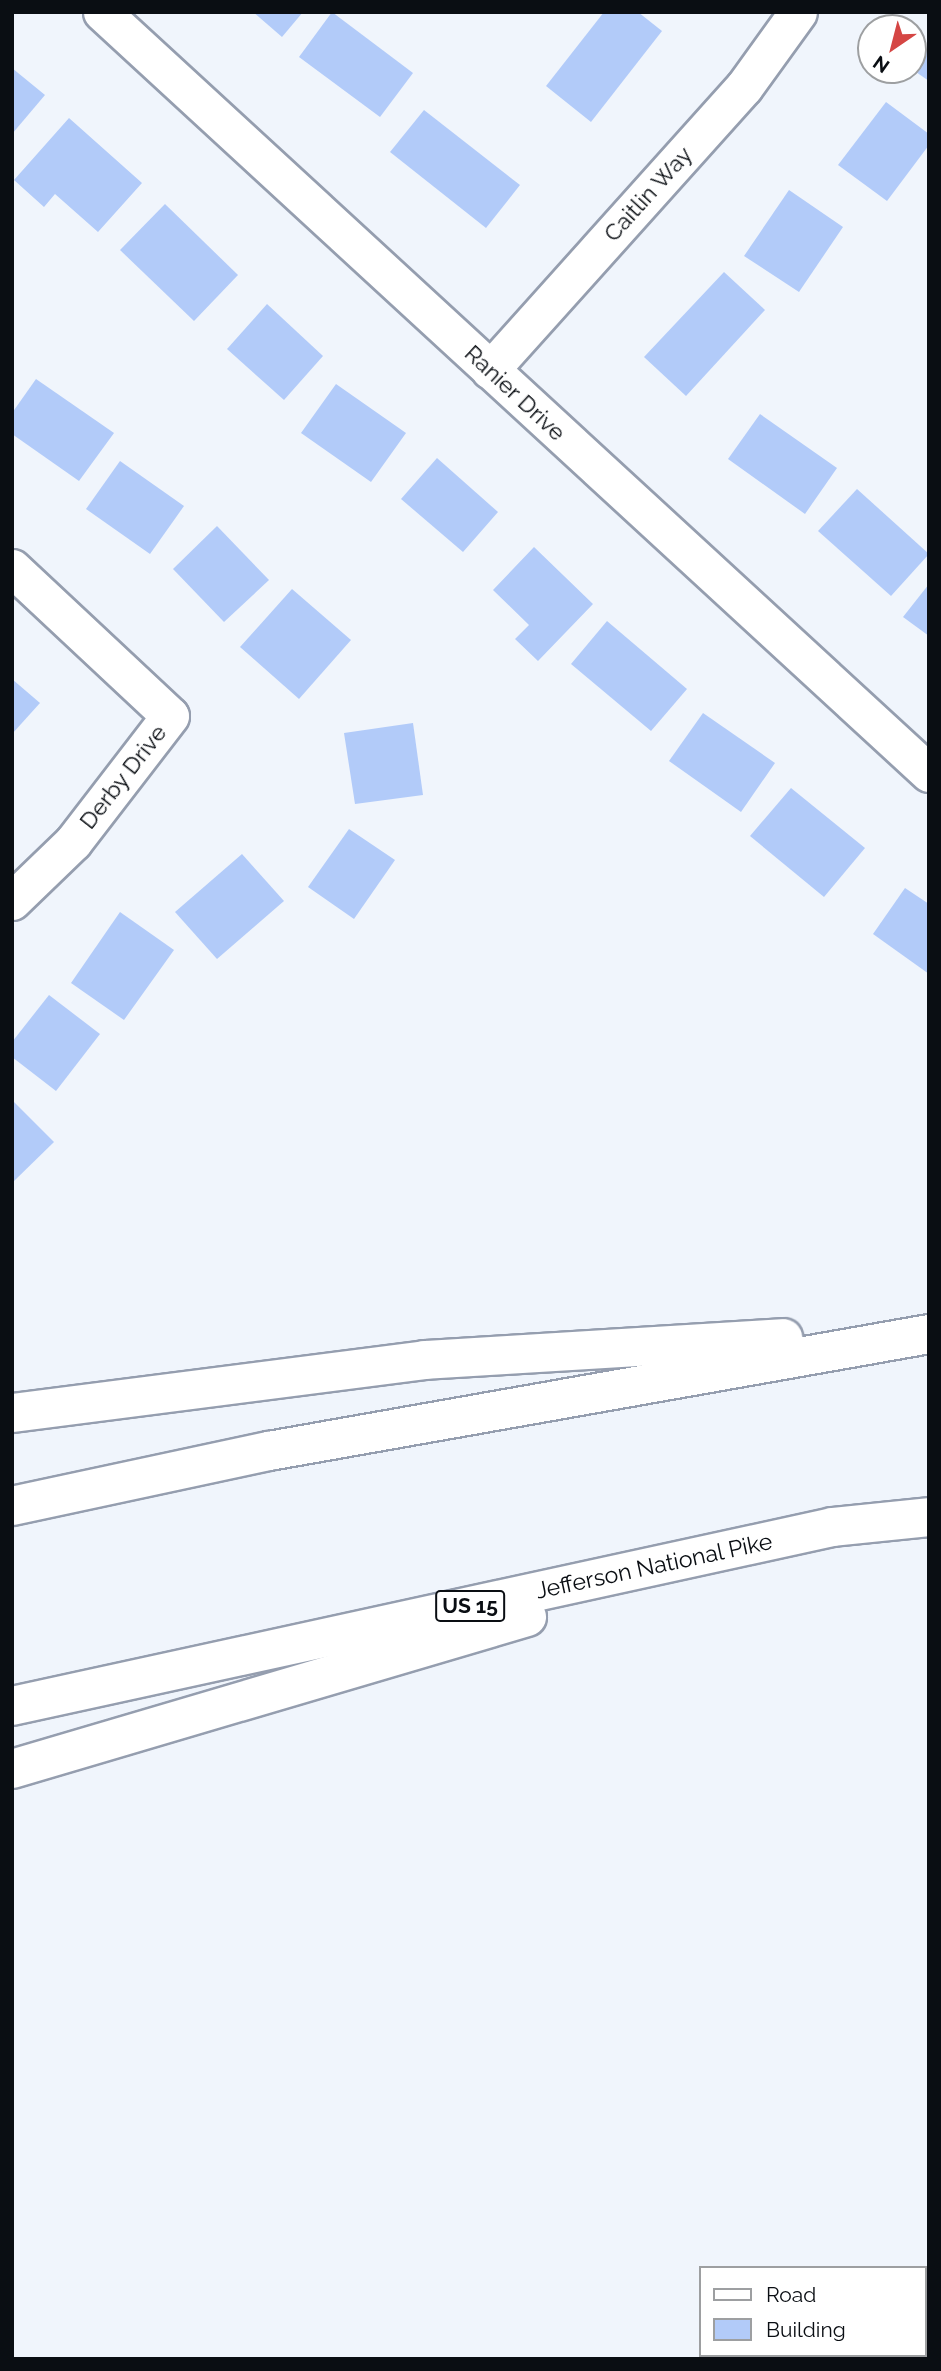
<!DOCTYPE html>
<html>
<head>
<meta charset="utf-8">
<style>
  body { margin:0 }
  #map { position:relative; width:941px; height:2371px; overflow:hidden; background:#f0f5fc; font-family:Raleway,sans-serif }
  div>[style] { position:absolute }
  .building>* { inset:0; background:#b2cbf9 }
  .roads { filter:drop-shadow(2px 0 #959eaf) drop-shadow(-2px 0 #959eaf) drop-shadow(0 2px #959eaf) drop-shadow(0 -2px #959eaf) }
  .minor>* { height:37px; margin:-18.5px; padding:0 18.5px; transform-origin:18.5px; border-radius:18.5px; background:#fff }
  .motorway>* { height:38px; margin:-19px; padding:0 19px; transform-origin:19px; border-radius:19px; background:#fff }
  span { translate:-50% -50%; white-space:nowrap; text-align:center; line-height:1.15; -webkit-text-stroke:6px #fff; paint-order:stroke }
  .shield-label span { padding:2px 5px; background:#fff; border:2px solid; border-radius:5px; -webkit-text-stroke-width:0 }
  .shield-label { font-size:21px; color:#0a0e13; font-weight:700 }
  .street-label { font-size:23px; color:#0a0e13 }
  .frame { position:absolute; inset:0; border:14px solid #0a0e13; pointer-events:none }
  .legend { position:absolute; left:699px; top:2266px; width:228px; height:91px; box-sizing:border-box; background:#fff; border:2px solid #9d9fa1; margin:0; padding:9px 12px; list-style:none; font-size:21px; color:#0a0e13 }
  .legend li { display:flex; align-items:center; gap:14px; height:35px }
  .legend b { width:35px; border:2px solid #9d9fa1 }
  .north { position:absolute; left:857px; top:14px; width:70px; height:70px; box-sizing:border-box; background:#fff; border:2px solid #9d9fa1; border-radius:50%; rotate:215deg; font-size:19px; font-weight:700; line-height:28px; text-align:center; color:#0a0e13 }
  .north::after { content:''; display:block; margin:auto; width:24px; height:32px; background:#d54644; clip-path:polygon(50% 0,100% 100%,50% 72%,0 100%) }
</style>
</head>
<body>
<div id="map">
  <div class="building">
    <i style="clip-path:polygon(253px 12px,303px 12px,282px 37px)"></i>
    <i style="clip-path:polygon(332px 12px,413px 73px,380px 117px,299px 57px)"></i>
    <i style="clip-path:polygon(604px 12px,638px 12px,662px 31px,591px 122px,546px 86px)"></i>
    <i style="clip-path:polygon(929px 45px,929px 81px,913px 70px)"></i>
    <i style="clip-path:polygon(12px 68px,45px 95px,12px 134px)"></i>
    <i style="clip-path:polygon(886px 102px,929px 134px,929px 145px,887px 201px,838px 165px)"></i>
    <i style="clip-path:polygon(424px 110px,520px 185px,486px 228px,390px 152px)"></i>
    <i style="clip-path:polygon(69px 118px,142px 183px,98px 232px,55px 194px,44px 207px,14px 180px)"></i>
    <i style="clip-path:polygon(789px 190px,843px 227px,799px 292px,744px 256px)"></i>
    <i style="clip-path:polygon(165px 204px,238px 275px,194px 321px,120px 250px)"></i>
    <i style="clip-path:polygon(724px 272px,765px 310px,686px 396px,644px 357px)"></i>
    <i style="clip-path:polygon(267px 304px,323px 356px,284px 400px,227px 349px)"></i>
    <i style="clip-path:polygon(36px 379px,114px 433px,79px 481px,12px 434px,12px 413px)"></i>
    <i style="clip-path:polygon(336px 384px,406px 433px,371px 482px,301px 433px)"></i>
    <i style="clip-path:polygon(760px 414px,837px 468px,805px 514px,728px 459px)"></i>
    <i style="clip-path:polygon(437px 458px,498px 512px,463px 552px,401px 499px)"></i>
    <i style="clip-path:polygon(120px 461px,184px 506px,150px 554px,86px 509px)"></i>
    <i style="clip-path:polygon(857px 489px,929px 554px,891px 596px,818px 531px)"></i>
    <i style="clip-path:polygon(217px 526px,269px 580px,224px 622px,173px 569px)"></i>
    <i style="clip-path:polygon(534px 547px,593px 604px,538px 661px,515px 639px,529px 625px,493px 590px)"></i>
    <i style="clip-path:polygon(929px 584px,929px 636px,903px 617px)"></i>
    <i style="clip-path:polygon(292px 589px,351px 640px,299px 699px,240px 647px)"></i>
    <i style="clip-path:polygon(607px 621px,687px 689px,651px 731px,571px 664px)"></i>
    <i style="clip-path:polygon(12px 679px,40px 703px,12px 734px)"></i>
    <i style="clip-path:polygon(703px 713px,775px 763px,741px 812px,669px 761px)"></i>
    <i style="clip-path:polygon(413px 723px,423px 795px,355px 804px,344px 733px)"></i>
    <i style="clip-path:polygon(791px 788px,865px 848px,824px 897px,750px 836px)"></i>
    <i style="clip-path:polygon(349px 829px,395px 860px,354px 919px,308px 887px)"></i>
    <i style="clip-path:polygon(242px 854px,284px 901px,217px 959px,175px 912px)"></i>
    <i style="clip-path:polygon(905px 888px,929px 904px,929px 974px,873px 934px)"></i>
    <i style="clip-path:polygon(120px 912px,174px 950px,124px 1020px,71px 983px)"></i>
    <i style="clip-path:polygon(49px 995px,100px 1034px,56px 1091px,12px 1057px,12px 1042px)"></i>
    <i style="clip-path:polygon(12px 1100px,54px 1142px,12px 1183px)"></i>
  </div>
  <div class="roads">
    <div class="minor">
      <i style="left:102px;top:12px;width:1124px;rotate:42.62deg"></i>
      <i style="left:490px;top:370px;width:380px;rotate:-48.1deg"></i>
      <i style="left:744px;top:87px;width:92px;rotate:-54.2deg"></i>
      <i style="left:12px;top:568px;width:216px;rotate:43.1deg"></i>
      <i style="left:170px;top:716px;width:159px;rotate:127.6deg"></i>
      <i style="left:73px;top:842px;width:85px;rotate:136deg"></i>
    </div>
    <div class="motorway">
      <i style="left:12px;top:1413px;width:416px;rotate:-7.3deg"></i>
      <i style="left:425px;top:1360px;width:359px;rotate:-3.5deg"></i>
      <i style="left:12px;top:1506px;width:263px;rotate:-12.1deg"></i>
      <i style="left:269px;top:1451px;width:670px;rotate:-10.05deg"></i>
      <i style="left:12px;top:1706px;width:840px;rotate:-12.3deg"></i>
      <i style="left:833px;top:1527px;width:97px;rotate:-5.9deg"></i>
      <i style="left:12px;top:1769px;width:537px;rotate:-16.44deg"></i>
    </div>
  </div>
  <div class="shield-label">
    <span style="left:470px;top:1606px">US 15</span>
  </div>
  <div class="street-label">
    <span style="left:648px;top:194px;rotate:-48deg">Caitlin Way</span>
    <span style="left:515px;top:393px;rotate:43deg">Ranier Drive</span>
    <span style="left:123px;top:777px;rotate:-52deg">Derby Drive</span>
    <span style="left:654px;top:1566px;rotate:-12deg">Jefferson National Pike</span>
  </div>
  <div class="frame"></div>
  <ul class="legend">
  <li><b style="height:9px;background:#fff"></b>Road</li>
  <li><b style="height:19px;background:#b2cbf9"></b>Building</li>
  </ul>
  <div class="north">N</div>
</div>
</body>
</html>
